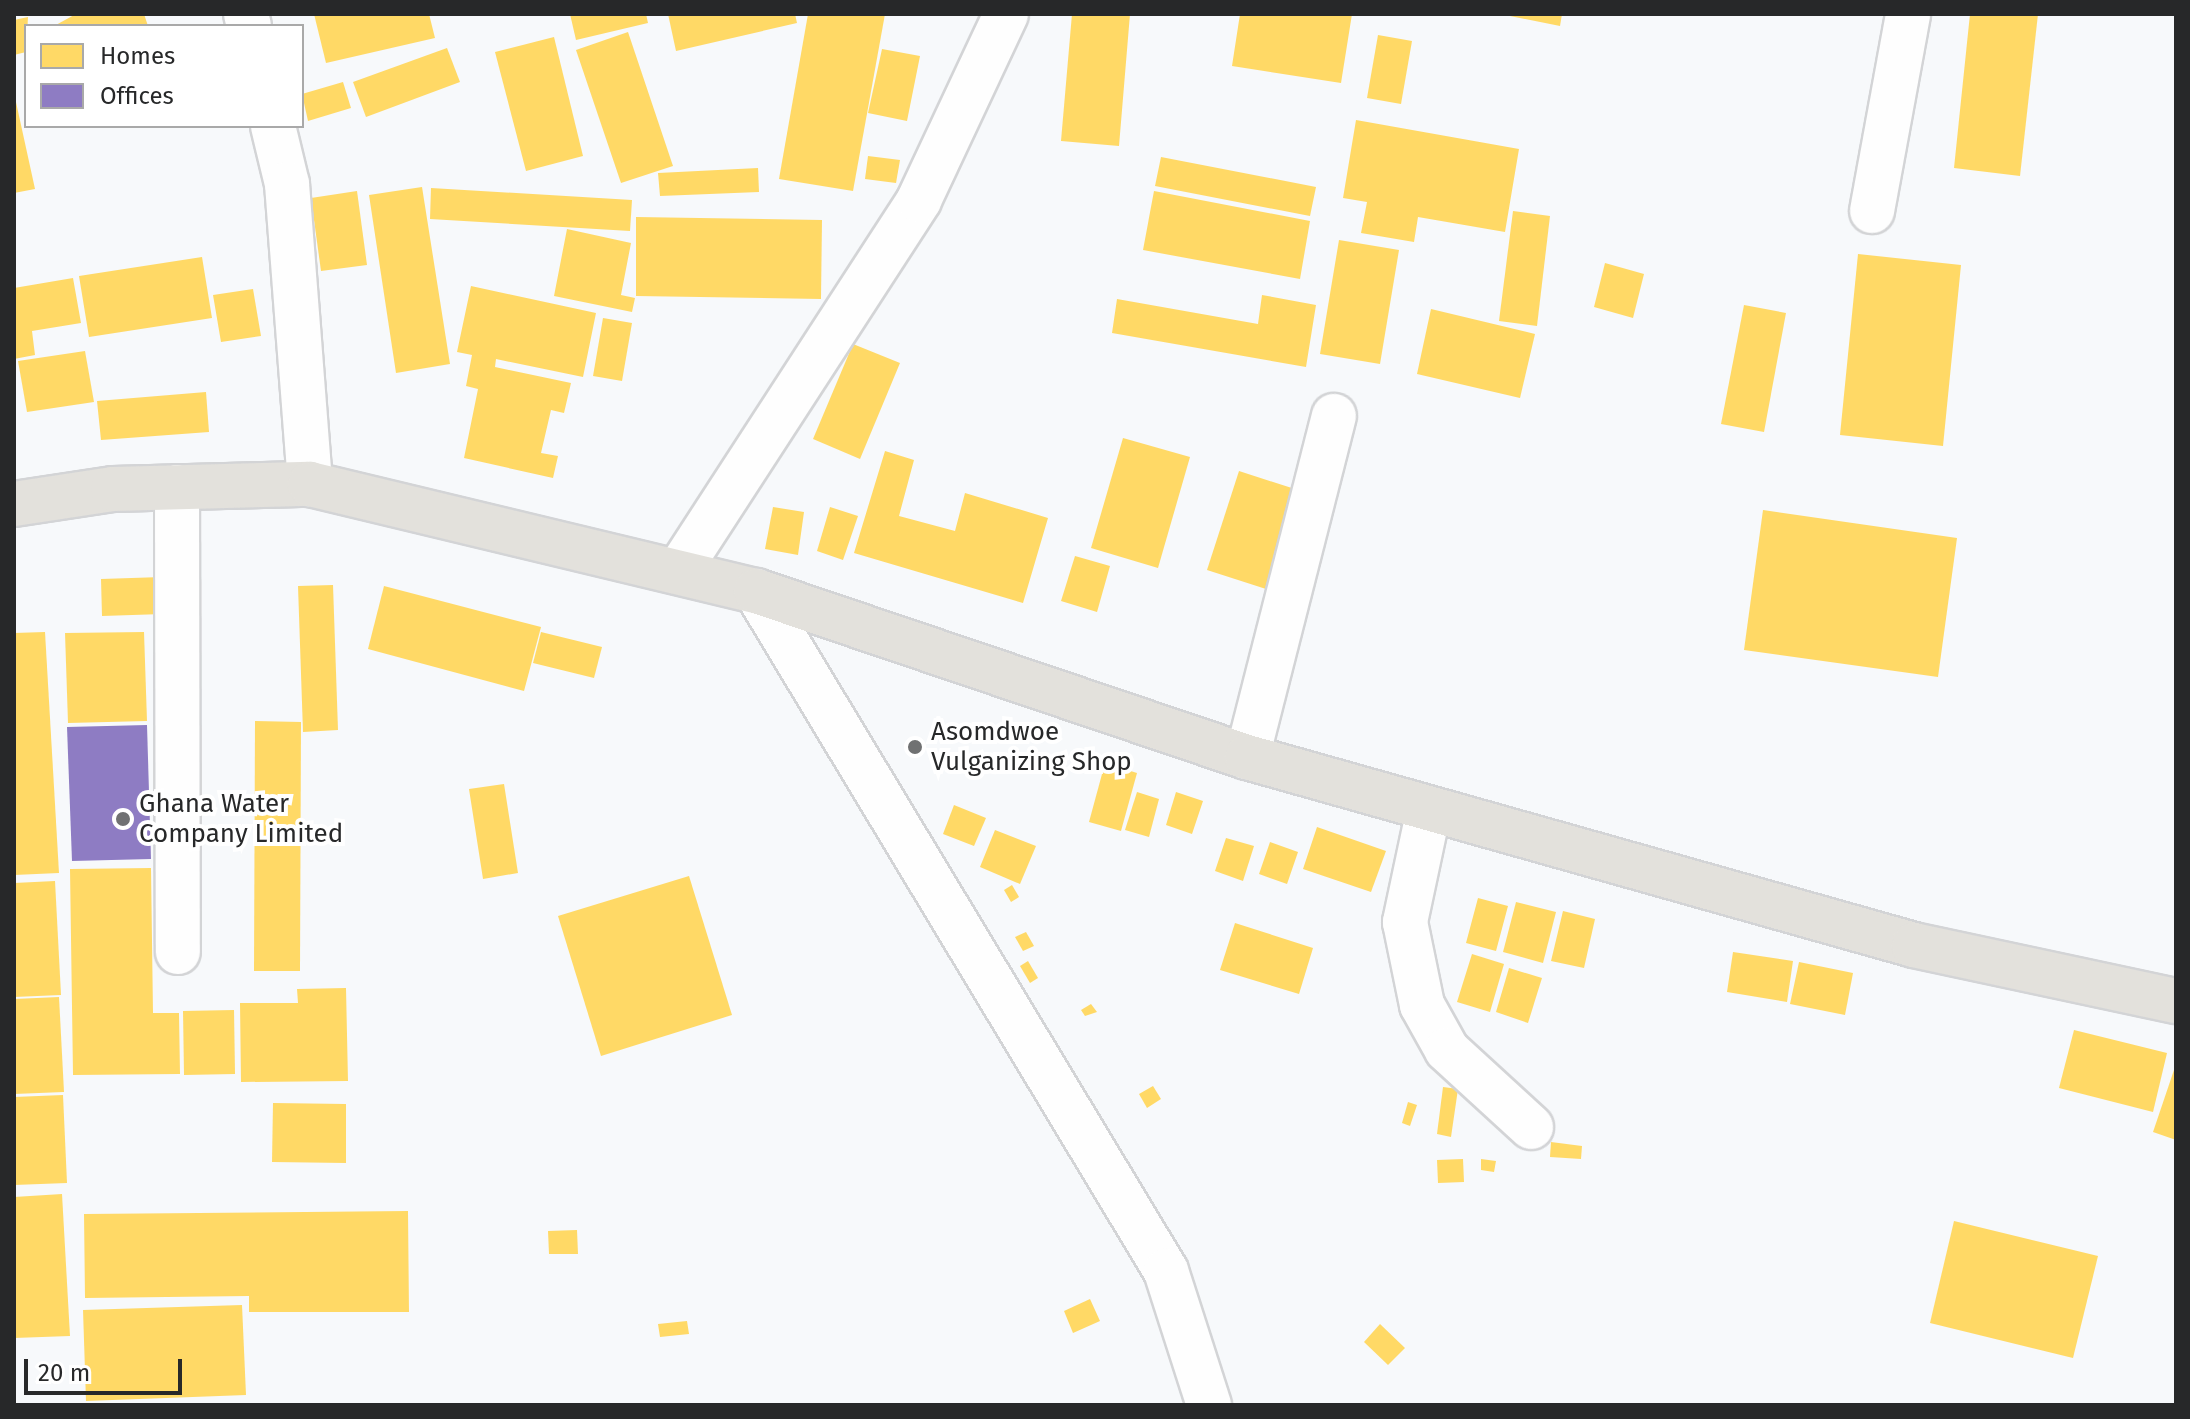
<!DOCTYPE html>
<html>
<head>
<meta charset="utf-8">
<style>
  body { margin:0 }
  #map { position:relative; width:2190px; height:1419px; overflow:hidden; background:#f7f9fb; font-family:"Fira Sans",sans-serif }
  div>[style] { position:absolute }
  .homes>* { inset:0; background:#ffd966 }
  .offices>* { inset:0; background:#8e7cc3 }
  .roads { filter:drop-shadow(2px 0 #d3d4d6) drop-shadow(-2px 0 #d3d4d6) drop-shadow(0 2px #d3d4d6) drop-shadow(0 -2px #d3d4d6) }
  .minor>* { height:44px; margin:-22px; padding:0 22px; transform-origin:22px; border-radius:22px; background:#fefefe }
  .major>* { height:44px; margin:-22px; padding:0 22px; transform-origin:22px; border-radius:22px; background:#e3e1dc }
  .dots>* { width:22px; height:22px; translate:-50% -50%; box-sizing:border-box; border:4px solid #fff; border-radius:50% }
  span { translate:-50% -50%; white-space:nowrap; text-align:center; line-height:1.15; -webkit-text-stroke:8px #fff; paint-order:stroke }
  .poi-label { font-size:26px; color:#272829 }
  .left { translate:0 -50%; text-align:left }
  .frame { position:absolute; inset:0; border:16px solid #272829; pointer-events:none }
  .legend { position:absolute; left:24px; top:24px; width:280px; height:104px; box-sizing:border-box; background:#fff; border:2px solid #a9a9a9; margin:0; padding:10px 14px; list-style:none; font-size:24px; color:#272829 }
  .legend li { display:flex; align-items:center; gap:16px; height:40px }
  .legend b { width:40px; border:2px solid #a9a9a9 }
  .scale { position:absolute; left:24px; top:1359px; width:158px; height:36px; box-sizing:border-box; border:4px solid #272829; border-top:0; padding-left:10px; font-size:24px; line-height:28px; white-space:nowrap; color:#272829; -webkit-text-stroke:6px #fff; paint-order:stroke }
</style>
</head>
<body>
<div id="map">
  <div class="homes">
    <i style="clip-path:polygon(76px 14px,144px 14px,148px 26px,54px 26px)"></i>
    <i style="clip-path:polygon(314px 14px,429px 14px,435px 38px,326px 63px)"></i>
    <i style="clip-path:polygon(570px 14px,646px 14px,648px 23px,576px 40px)"></i>
    <i style="clip-path:polygon(668px 14px,795px 14px,797px 23px,676px 51px)"></i>
    <i style="clip-path:polygon(808px 14px,885px 14px,853px 191px,779px 179px)"></i>
    <i style="clip-path:polygon(1072px 14px,1130px 14px,1119px 146px,1061px 141px)"></i>
    <i style="clip-path:polygon(1240px 14px,1352px 14px,1341px 83px,1232px 66px)"></i>
    <i style="clip-path:polygon(1500px 14px,1562px 14px,1560px 26px)"></i>
    <i style="clip-path:polygon(1970px 14px,2038px 14px,2020px 176px,1954px 168px)"></i>
    <i style="clip-path:polygon(28px 17px,26px 52px,14px 55px,14px 20px)"></i>
    <i style="clip-path:polygon(628px 32px,673px 166px,621px 183px,576px 50px)"></i>
    <i style="clip-path:polygon(1378px 35px,1412px 41px,1401px 104px,1367px 98px)"></i>
    <i style="clip-path:polygon(554px 37px,583px 156px,526px 171px,495px 52px)"></i>
    <i style="clip-path:polygon(447px 48px,460px 82px,366px 117px,353px 82px)"></i>
    <i style="clip-path:polygon(882px 49px,920px 56px,907px 121px,868px 113px)"></i>
    <i style="clip-path:polygon(343px 82px,351px 108px,308px 121px,302px 94px)"></i>
    <i style="clip-path:polygon(14px 93px,35px 189px,14px 193px)"></i>
    <i style="clip-path:polygon(1356px 120px,1519px 149px,1505px 232px,1418px 217px,1414px 242px,1361px 233px,1367px 202px,1343px 198px)"></i>
    <i style="clip-path:polygon(868px 156px,900px 160px,896px 183px,865px 179px)"></i>
    <i style="clip-path:polygon(1161px 157px,1316px 187px,1310px 216px,1155px 186px)"></i>
    <i style="clip-path:polygon(758px 168px,759px 192px,660px 196px,658px 173px)"></i>
    <i style="clip-path:polygon(422px 187px,450px 364px,396px 373px,369px 195px)"></i>
    <i style="clip-path:polygon(431px 188px,632px 200px,630px 231px,430px 219px)"></i>
    <i style="clip-path:polygon(357px 191px,367px 265px,321px 271px,311px 198px)"></i>
    <i style="clip-path:polygon(1154px 191px,1310px 221px,1300px 279px,1143px 250px)"></i>
    <i style="clip-path:polygon(1513px 211px,1550px 216px,1537px 326px,1499px 321px)"></i>
    <i style="clip-path:polygon(636px 217px,822px 220px,821px 299px,636px 296px)"></i>
    <i style="clip-path:polygon(567px 229px,631px 243px,621px 295px,635px 298px,632px 312px,554px 296px)"></i>
    <i style="clip-path:polygon(1339px 240px,1399px 250px,1380px 364px,1320px 354px)"></i>
    <i style="clip-path:polygon(1858px 254px,1961px 265px,1943px 446px,1840px 435px)"></i>
    <i style="clip-path:polygon(202px 257px,212px 318px,89px 337px,79px 276px)"></i>
    <i style="clip-path:polygon(1605px 263px,1644px 274px,1633px 318px,1594px 307px)"></i>
    <i style="clip-path:polygon(73px 278px,81px 323px,32px 331px,35px 355px,14px 359px,14px 288px)"></i>
    <i style="clip-path:polygon(471px 286px,596px 313px,583px 377px,496px 359px,495px 367px,571px 383px,564px 413px,551px 410px,541px 453px,558px 456px,553px 478px,464px 458px,478px 389px,466px 386px,472px 355px,457px 352px)"></i>
    <i style="clip-path:polygon(253px 289px,261px 336px,221px 342px,213px 295px)"></i>
    <i style="clip-path:polygon(1262px 295px,1316px 305px,1306px 367px,1112px 333px,1117px 299px,1258px 324px)"></i>
    <i style="clip-path:polygon(1744px 305px,1786px 313px,1764px 432px,1721px 424px)"></i>
    <i style="clip-path:polygon(1431px 309px,1535px 334px,1520px 398px,1417px 374px)"></i>
    <i style="clip-path:polygon(603px 318px,632px 323px,622px 381px,593px 376px)"></i>
    <i style="clip-path:polygon(853px 344px,900px 363px,860px 459px,813px 439px)"></i>
    <i style="clip-path:polygon(85px 351px,94px 402px,27px 412px,18px 361px)"></i>
    <i style="clip-path:polygon(206px 392px,209px 432px,101px 440px,97px 401px)"></i>
    <i style="clip-path:polygon(1123px 438px,1190px 457px,1158px 568px,1091px 548px)"></i>
    <i style="clip-path:polygon(885px 451px,914px 460px,899px 516px,955px 531px,965px 493px,1048px 518px,1023px 603px,854px 553px)"></i>
    <i style="clip-path:polygon(1239px 471px,1298px 490px,1266px 589px,1207px 570px)"></i>
    <i style="clip-path:polygon(773px 507px,804px 512px,798px 555px,765px 549px)"></i>
    <i style="clip-path:polygon(830px 507px,858px 516px,843px 560px,817px 551px)"></i>
    <i style="clip-path:polygon(1763px 510px,1957px 538px,1938px 677px,1744px 650px)"></i>
    <i style="clip-path:polygon(1075px 556px,1110px 566px,1097px 612px,1061px 601px)"></i>
    <i style="clip-path:polygon(162px 577px,163px 614px,102px 616px,101px 579px)"></i>
    <i style="clip-path:polygon(333px 585px,338px 730px,303px 732px,298px 586px)"></i>
    <i style="clip-path:polygon(384px 586px,541px 627px,524px 691px,368px 649px)"></i>
    <i style="clip-path:polygon(45px 632px,59px 873px,14px 875px,14px 633px)"></i>
    <i style="clip-path:polygon(144px 632px,147px 721px,68px 723px,65px 633px)"></i>
    <i style="clip-path:polygon(541px 632px,602px 647px,594px 678px,533px 663px)"></i>
    <i style="clip-path:polygon(255px 721px,301px 722px,300px 971px,254px 971px)"></i>
    <i style="clip-path:polygon(1105px 763px,1137px 773px,1121px 831px,1089px 822px)"></i>
    <i style="clip-path:polygon(504px 784px,518px 873px,483px 879px,469px 789px)"></i>
    <i style="clip-path:polygon(1137px 792px,1159px 799px,1149px 837px,1125px 830px)"></i>
    <i style="clip-path:polygon(1176px 792px,1203px 801px,1192px 834px,1166px 825px)"></i>
    <i style="clip-path:polygon(954px 805px,986px 818px,974px 846px,943px 834px)"></i>
    <i style="clip-path:polygon(1317px 827px,1386px 851px,1371px 892px,1303px 869px)"></i>
    <i style="clip-path:polygon(995px 830px,1036px 846px,1020px 884px,980px 867px)"></i>
    <i style="clip-path:polygon(1226px 838px,1254px 846px,1243px 881px,1215px 871px)"></i>
    <i style="clip-path:polygon(1270px 842px,1298px 852px,1287px 884px,1259px 874px)"></i>
    <i style="clip-path:polygon(151px 868px,153px 1013px,179px 1013px,180px 1074px,73px 1075px,70px 869px)"></i>
    <i style="clip-path:polygon(689px 876px,732px 1015px,601px 1056px,558px 916px)"></i>
    <i style="clip-path:polygon(55px 881px,61px 995px,14px 997px,14px 883px)"></i>
    <i style="clip-path:polygon(1012px 885px,1019px 897px,1011px 902px,1004px 890px)"></i>
    <i style="clip-path:polygon(1478px 898px,1508px 906px,1496px 951px,1466px 943px)"></i>
    <i style="clip-path:polygon(1516px 902px,1556px 912px,1543px 963px,1503px 952px)"></i>
    <i style="clip-path:polygon(1563px 911px,1595px 919px,1584px 968px,1551px 961px)"></i>
    <i style="clip-path:polygon(1235px 923px,1313px 948px,1299px 994px,1220px 970px)"></i>
    <i style="clip-path:polygon(1026px 932px,1034px 946px,1023px 951px,1015px 937px)"></i>
    <i style="clip-path:polygon(1733px 952px,1793px 961px,1787px 1002px,1727px 992px)"></i>
    <i style="clip-path:polygon(1472px 954px,1504px 964px,1490px 1012px,1457px 1002px)"></i>
    <i style="clip-path:polygon(1028px 961px,1038px 978px,1030px 983px,1020px 966px)"></i>
    <i style="clip-path:polygon(1799px 962px,1853px 973px,1845px 1015px,1790px 1004px)"></i>
    <i style="clip-path:polygon(1509px 968px,1542px 978px,1528px 1023px,1496px 1012px)"></i>
    <i style="clip-path:polygon(346px 988px,348px 1081px,241px 1082px,240px 1003px,298px 1003px,297px 989px)"></i>
    <i style="clip-path:polygon(59px 997px,64px 1092px,14px 1094px,14px 999px)"></i>
    <i style="clip-path:polygon(1091px 1004px,1097px 1012px,1085px 1016px,1081px 1010px)"></i>
    <i style="clip-path:polygon(234px 1010px,235px 1074px,184px 1075px,183px 1011px)"></i>
    <i style="clip-path:polygon(2074px 1030px,2167px 1053px,2153px 1112px,2059px 1088px)"></i>
    <i style="clip-path:polygon(2176px 1064px,2176px 1140px,2153px 1132px)"></i>
    <i style="clip-path:polygon(1153px 1086px,1161px 1099px,1147px 1108px,1139px 1094px)"></i>
    <i style="clip-path:polygon(1443px 1087px,1458px 1089px,1451px 1137px,1437px 1134px)"></i>
    <i style="clip-path:polygon(63px 1095px,67px 1183px,14px 1185px,14px 1097px)"></i>
    <i style="clip-path:polygon(1408px 1102px,1417px 1105px,1410px 1126px,1402px 1123px)"></i>
    <i style="clip-path:polygon(273px 1103px,346px 1104px,346px 1163px,272px 1162px)"></i>
    <i style="clip-path:polygon(1551px 1142px,1582px 1146px,1581px 1159px,1550px 1157px)"></i>
    <i style="clip-path:polygon(1463px 1159px,1464px 1182px,1438px 1183px,1437px 1160px)"></i>
    <i style="clip-path:polygon(1481px 1159px,1496px 1161px,1494px 1172px,1481px 1170px)"></i>
    <i style="clip-path:polygon(62px 1194px,70px 1336px,14px 1338px,14px 1197px)"></i>
    <i style="clip-path:polygon(408px 1211px,409px 1312px,249px 1312px,249px 1296px,85px 1298px,84px 1214px)"></i>
    <i style="clip-path:polygon(1954px 1221px,2098px 1256px,2073px 1358px,1930px 1323px)"></i>
    <i style="clip-path:polygon(577px 1230px,578px 1254px,549px 1254px,548px 1231px)"></i>
    <i style="clip-path:polygon(1090px 1299px,1100px 1321px,1073px 1333px,1064px 1311px)"></i>
    <i style="clip-path:polygon(242px 1305px,246px 1395px,86px 1401px,83px 1310px)"></i>
    <i style="clip-path:polygon(687px 1321px,689px 1334px,660px 1337px,658px 1324px)"></i>
    <i style="clip-path:polygon(1380px 1324px,1405px 1348px,1388px 1365px,1364px 1342px)"></i>
  </div>
  <div class="offices">
    <i style="clip-path:polygon(147px 725px,151px 859px,72px 861px,67px 727px)"></i>
  </div>
  <div class="roads">
    <div class="minor">
      <i style="left:246px;top:14px;width:12px;rotate:76deg"></i>
      <i style="left:273px;top:126px;width:60px;rotate:76.4deg"></i>
      <i style="left:287px;top:184px;width:301px;rotate:85.6deg"></i>
      <i style="left:1872px;top:211px;width:200px;rotate:-79.6deg"></i>
      <i style="left:177px;top:487px;width:465px;rotate:89.9deg"></i>
      <i style="left:679px;top:570px;width:441px;rotate:-57deg"></i>
      <i style="left:919px;top:200px;width:205px;rotate:-64.9deg"></i>
      <i style="left:756px;top:591px;width:794px;rotate:58.91deg"></i>
      <i style="left:1166px;top:1271px;width:141px;rotate:72.2deg"></i>
      <i style="left:1247px;top:757px;width:352px;rotate:-75.7deg"></i>
      <i style="left:1429px;top:809px;width:116px;rotate:102deg"></i>
      <i style="left:1405px;top:922px;width:85px;rotate:78.4deg"></i>
      <i style="left:1422px;top:1005px;width:51px;rotate:60.9deg"></i>
      <i style="left:1447px;top:1050px;width:114px;rotate:42.5deg"></i>
    </div>
    <div class="major">
      <i style="left:14px;top:504px;width:100px;rotate:-8.6deg"></i>
      <i style="left:113px;top:489px;width:197px;rotate:-1.5deg"></i>
      <i style="left:310px;top:484px;width:459px;rotate:13.5deg"></i>
      <i style="left:756px;top:591px;width:518px;rotate:18.68deg"></i>
      <i style="left:1247px;top:757px;width:693px;rotate:15.74deg"></i>
      <i style="left:1914px;top:945px;width:268px;rotate:12.1deg"></i>
    </div>
  </div>
  <div class="dots">
    <i style="left:915px;top:747px;background:#707172"></i>
    <i style="left:123px;top:819px;background:#707172"></i>
  </div>
  <div class="poi-label">
    <span class="left" style="left:931px;top:747px">Asomdwoe<br>Vulganizing Shop</span>
    <span class="left" style="left:139px;top:819px">Ghana Water<br>Company Limited</span>
  </div>
  <div class="frame"></div>
  <ul class="legend">
  <li><b style="height:22px;background:#ffd966"></b>Homes</li>
  <li><b style="height:22px;background:#8e7cc3"></b>Offices</li>
  </ul>
  <div class="scale">20 m</div>
</div>
</body>
</html>
